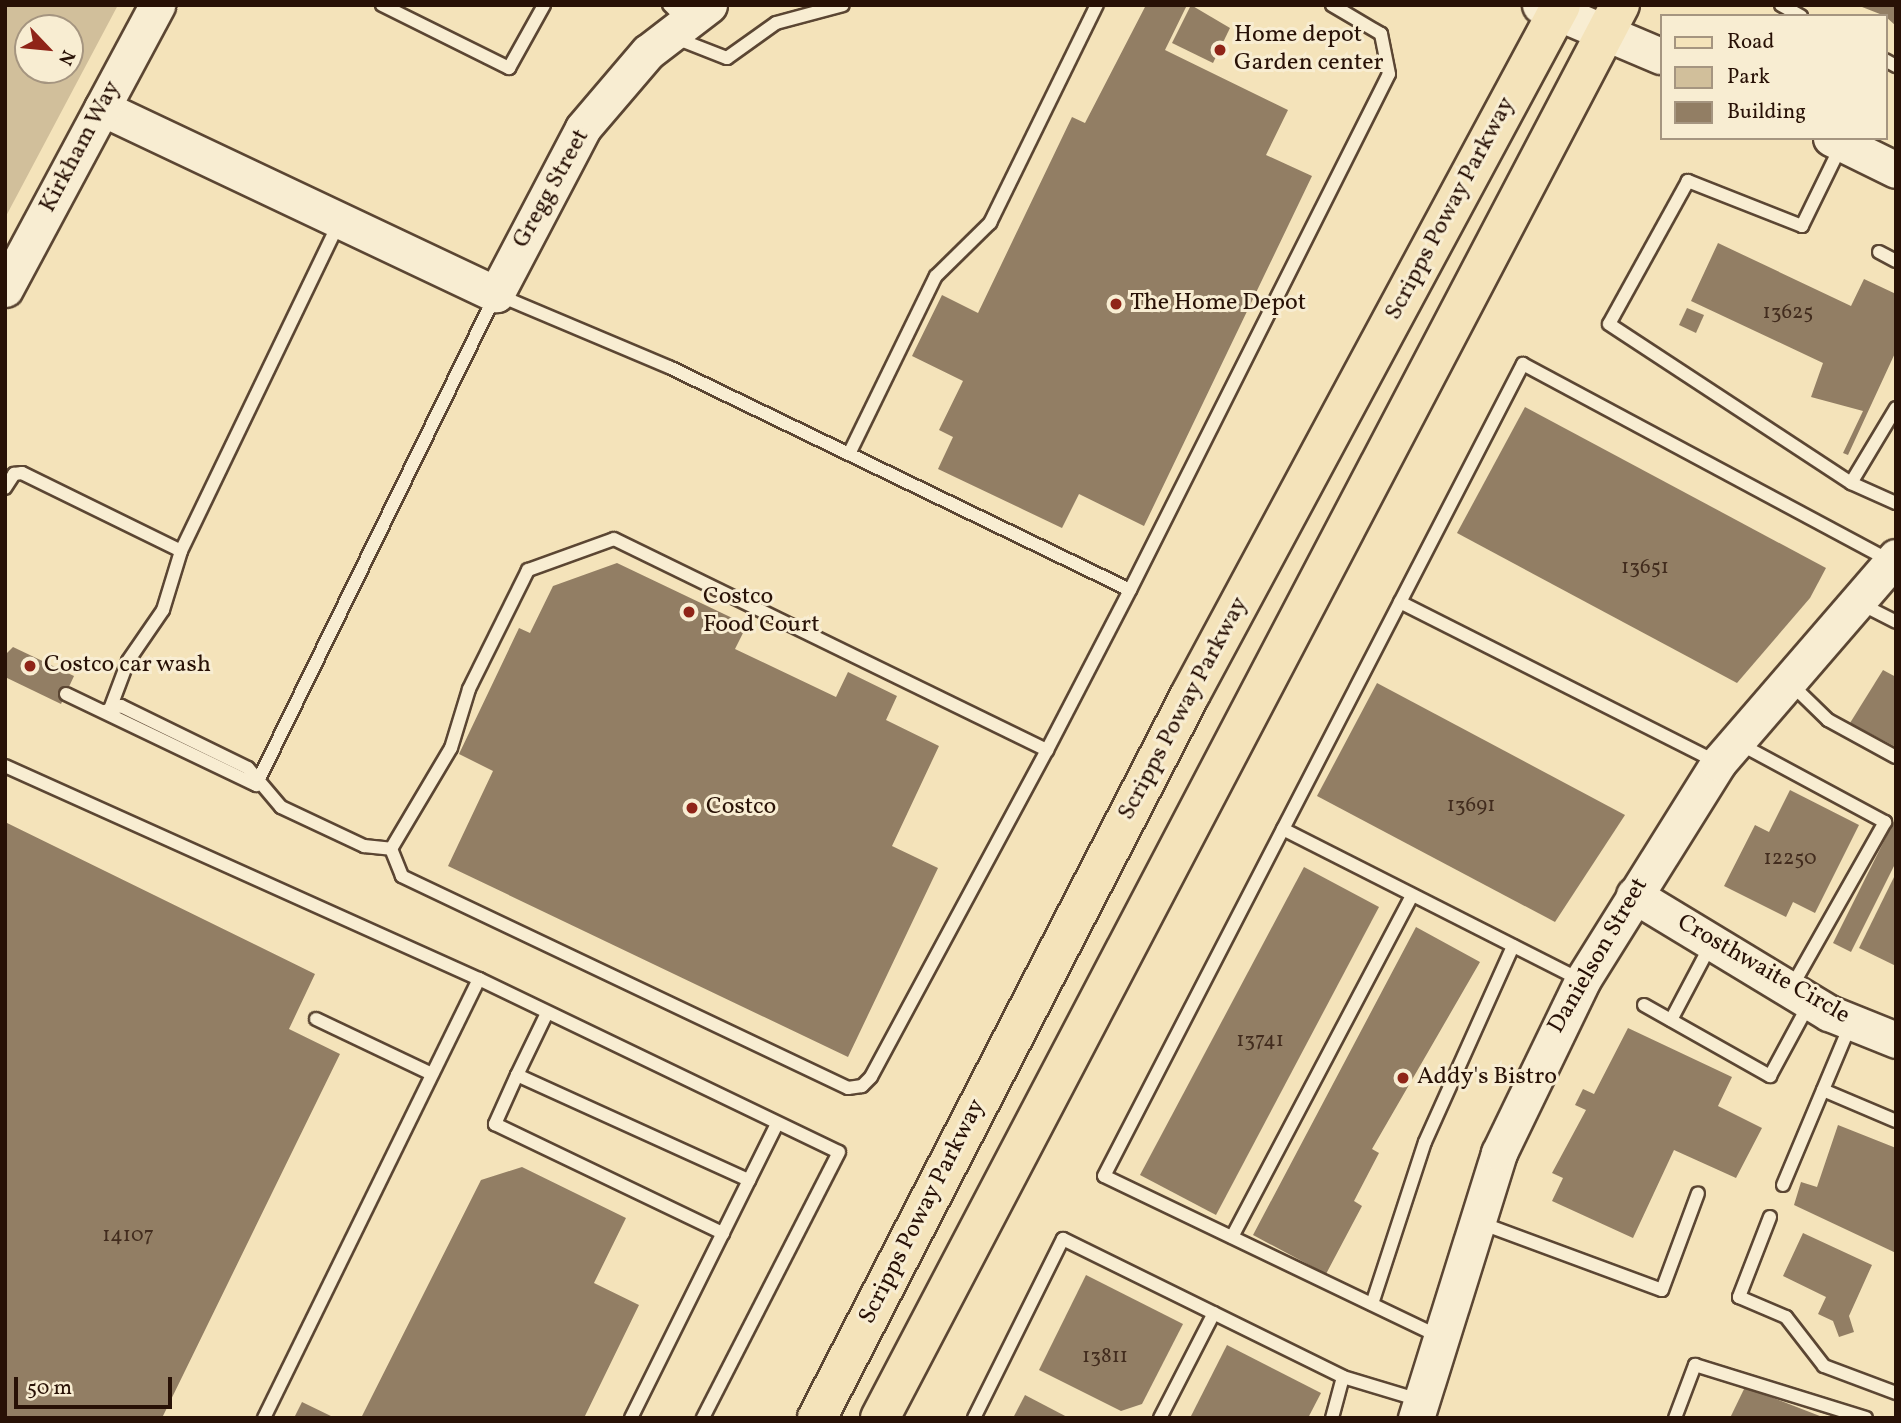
<!DOCTYPE html>
<html>
<head>
<meta charset="utf-8">
<style>
  body { margin:0 }
  #map { position:relative; width:1901px; height:1423px; overflow:hidden; background:#f4e3ba; font-family:Vollkorn,serif }
  div>[style] { position:absolute }
  .green>* { inset:0; background:#d1bf9b }
  .building>* { inset:0; background:#927e64 }
  .roads { filter:drop-shadow(2px 0 #5b4633) drop-shadow(-2px 0 #5b4633) drop-shadow(0 2px #5b4633) drop-shadow(0 -2px #5b4633) }
  .lane>* { height:12px; margin:-6px; padding:0 6px; transform-origin:6px; border-radius:6px; background:#f8edd2 }
  .secondary>* { height:35px; margin:-17.5px; padding:0 17.5px; transform-origin:17.5px; border-radius:17.5px; background:#f8edd2 }
  .primary>* { height:38px; margin:-19px; padding:0 19px; transform-origin:19px; border-radius:19px; background:#f4e3ba }
  .dots>* { width:19px; height:19px; translate:-50% -50%; box-sizing:border-box; border:4px solid #f8edd2; border-radius:50% }
  span { translate:-50% -50%; white-space:nowrap; text-align:center; line-height:1.15; -webkit-text-stroke:6px #f8edd2; paint-order:stroke }
  .number-label { font-size:21px; color:#422c1e }
  .number-label span { -webkit-text-stroke-width:0 }
  .poi-label { font-size:24px; color:#281106 }
  .left { translate:0 -50%; text-align:left }
  .street-label { font-size:24px; color:#281106 }
  .frame { position:absolute; inset:0; border:7px solid #281106; pointer-events:none }
  .legend { position:absolute; left:1660px; top:14px; width:228px; height:126px; box-sizing:border-box; background:#f8edd2; border:2px solid #a59580; margin:0; padding:9px 12px; list-style:none; font-size:21px; color:#281106 }
  .legend li { display:flex; align-items:center; gap:14px; height:35px }
  .legend b { width:35px; border:2px solid #a59580 }
  .north { position:absolute; left:14px; top:14px; width:70px; height:70px; box-sizing:border-box; background:#f8edd2; border:2px solid #a59580; border-radius:50%; rotate:116deg; font-size:19px; font-weight:700; line-height:28px; text-align:center; color:#281106 }
  .north::after { content:''; display:block; margin:auto; width:24px; height:32px; background:#8f2418; clip-path:polygon(50% 0,100% 100%,50% 72%,0 100%) }
  .scale { position:absolute; left:14px; top:1377px; width:158px; height:32px; box-sizing:border-box; border:4px solid #281106; border-top:0; padding-left:9px; font-size:21px; line-height:24px; white-space:nowrap; color:#281106; -webkit-text-stroke:5px #f8edd2; paint-order:stroke }
</style>
</head>
<body>
<div id="map">
  <div class="green">
    <i style="clip-path:polygon(evenodd,5px 5px,118px 5px,5px 218px,5px 5px,28px 28px,70px 28px,70px 70px,28px 70px,28px 28px)"></i>
  </div>
  <div class="building">
    <i style="clip-path:polygon(1146px 5px,1187px 5px,1165px 50px,1288px 110px,1266px 155px,1312px 176px,1144px 526px,1079px 494px,1062px 528px,938px 469px,953px 437px,939px 430px,963px 381px,912px 356px,942px 295px,978px 313px,1072px 117px,1085px 123px)"></i>
    <i style="clip-path:polygon(1191px 5px,1230px 28px,1213px 63px,1172px 43px)"></i>
    <i style="clip-path:polygon(1857px 5px,1896px 5px,1896px 26px,1885px 16px)"></i>
    <i style="clip-path:polygon(1718px 243px,1851px 306px,1864px 279px,1896px 294px,1896px 351px,1848px 455px,1843px 453px,1863px 411px,1811px 397px,1823px 363px,1691px 301px)"></i>
    <i style="clip-path:polygon(1687px 308px,1704px 315px,1696px 333px,1679px 325px)"></i>
    <i style="clip-path:polygon(1525px 407px,1826px 568px,1810px 598px,1737px 683px,1457px 533px)"></i>
    <i style="clip-path:polygon(617px 563px,747px 625px,735px 649px,836px 697px,848px 672px,897px 696px,886px 720px,939px 746px,892px 846px,938px 868px,848px 1057px,448px 866px,493px 771px,459px 754px,519px 628px,530px 633px,553px 586px)"></i>
    <i style="clip-path:polygon(13px 647px,74px 676px,61px 704px,5px 677px,5px 655px)"></i>
    <i style="clip-path:polygon(1883px 670px,1896px 677px,1896px 747px,1850px 723px)"></i>
    <i style="clip-path:polygon(1377px 683px,1625px 815px,1555px 922px,1317px 796px)"></i>
    <i style="clip-path:polygon(1790px 790px,1859px 825px,1815px 913px,1793px 902px,1786px 917px,1724px 886px,1755px 825px,1769px 832px)"></i>
    <i style="clip-path:polygon(1896px 817px,1896px 862px,1851px 952px,1833px 943px)"></i>
    <i style="clip-path:polygon(5px 822px,315px 974px,289px 1029px,340px 1054px,162px 1418px,5px 1418px)"></i>
    <i style="clip-path:polygon(1304px 867px,1379px 907px,1216px 1215px,1140px 1175px)"></i>
    <i style="clip-path:polygon(1896px 873px,1896px 966px,1859px 948px)"></i>
    <i style="clip-path:polygon(1416px 927px,1480px 962px,1372px 1149px,1379px 1153px,1354px 1201px,1362px 1206px,1326px 1274px,1253px 1235px)"></i>
    <i style="clip-path:polygon(1628px 1028px,1732px 1077px,1718px 1106px,1762px 1128px,1736px 1178px,1674px 1150px,1633px 1238px,1552px 1201px,1563px 1178px,1552px 1173px,1586px 1110px,1575px 1105px,1583px 1089px,1594px 1094px)"></i>
    <i style="clip-path:polygon(1838px 1125px,1896px 1148px,1896px 1253px,1794px 1205px,1801px 1182px,1817px 1187px)"></i>
    <i style="clip-path:polygon(522px 1167px,626px 1218px,594px 1283px,639px 1305px,584px 1418px,361px 1418px,481px 1180px)"></i>
    <i style="clip-path:polygon(1803px 1233px,1872px 1265px,1849px 1316px,1854px 1332px,1839px 1337px,1833px 1321px,1818px 1314px,1826px 1297px,1783px 1276px)"></i>
    <i style="clip-path:polygon(1086px 1275px,1183px 1324px,1142px 1404px,1121px 1411px,1039px 1370px)"></i>
    <i style="clip-path:polygon(1227px 1345px,1321px 1393px,1308px 1418px,1190px 1418px)"></i>
    <i style="clip-path:polygon(1745px 1387px,1825px 1418px,1730px 1418px)"></i>
    <i style="clip-path:polygon(1025px 1395px,1069px 1418px,1013px 1418px)"></i>
    <i style="clip-path:polygon(302px 1402px,335px 1418px,294px 1418px)"></i>
  </div>
  <div class="roads">
    <div class="lane">
      <i style="left:382px;top:5px;width:142px;rotate:26.4deg"></i>
      <i style="left:509px;top:68px;width:72px;rotate:-60.9deg"></i>
      <i style="left:669px;top:5px;width:23px;rotate:45deg"></i>
      <i style="left:1781px;top:5px;width:23px;rotate:29deg"></i>
      <i style="left:673px;top:37px;width:58px;rotate:21.3deg"></i>
      <i style="left:727px;top:58px;width:60px;rotate:-35.5deg"></i>
      <i style="left:776px;top:23px;width:69px;rotate:-15deg"></i>
      <i style="left:1885px;top:60px;width:13px;rotate:29deg"></i>
      <i style="left:1841px;top:146px;width:89px;rotate:116deg"></i>
      <i style="left:1802px;top:226px;width:123px;rotate:-158.5deg"></i>
      <i style="left:1688px;top:181px;width:163px;rotate:118.9deg"></i>
      <i style="left:1609px;top:324px;width:290px;rotate:33.3deg"></i>
      <i style="left:1879px;top:252px;width:19px;rotate:28deg"></i>
      <i style="left:1896px;top:408px;width:87px;rotate:121deg"></i>
      <i style="left:1851px;top:483px;width:49px;rotate:24deg"></i>
      <i style="left:849px;top:454px;width:198px;rotate:-64deg"></i>
      <i style="left:936px;top:276px;width:76px;rotate:-44.5deg"></i>
      <i style="left:990px;top:223px;width:243px;rotate:-63.9deg"></i>
      <i style="left:5px;top:488px;width:17px;rotate:-57deg"></i>
      <i style="left:14px;top:474px;width:8px;rotate:-7deg"></i>
      <i style="left:22px;top:473px;width:177px;rotate:26.1deg"></i>
      <i style="left:1130px;top:590px;width:577px;rotate:-63.35deg"></i>
      <i style="left:1389px;top:74px;width:41px;rotate:-101.3deg"></i>
      <i style="left:1381px;top:34px;width:57px;rotate:-149.4deg"></i>
      <i style="left:1400px;top:602px;width:353px;rotate:26.8deg"></i>
      <i style="left:1861px;top:604px;width:39px;rotate:27deg"></i>
      <i style="left:1791px;top:684px;width:52px;rotate:44.2deg"></i>
      <i style="left:1828px;top:720px;width:77px;rotate:28.6deg"></i>
      <i style="left:66px;top:694px;width:211px;rotate:25.6deg"></i>
      <i style="left:110px;top:709px;width:51px;rotate:-69.4deg"></i>
      <i style="left:128px;top:661px;width:62px;rotate:-55.5deg"></i>
      <i style="left:163px;top:610px;width:62px;rotate:-73deg"></i>
      <i style="left:181px;top:551px;width:365px;rotate:-64.3deg"></i>
      <i style="left:105px;top:711px;width:17px;rotate:-17deg"></i>
      <i style="left:121px;top:706px;width:141px;rotate:26deg"></i>
      <i style="left:248px;top:768px;width:51px;rotate:49.8deg"></i>
      <i style="left:281px;top:807px;width:92px;rotate:25.2deg"></i>
      <i style="left:364px;top:846px;width:27px;rotate:6deg"></i>
      <i style="left:1740px;top:744px;width:165px;rotate:28.3deg"></i>
      <i style="left:1885px;top:822px;width:191px;rotate:119.5deg"></i>
      <i style="left:5px;top:766px;width:520px;rotate:24.2deg"></i>
      <i style="left:479px;top:979px;width:489px;rotate:116.1deg"></i>
      <i style="left:256px;top:785px;width:547px;rotate:-63.95deg"></i>
      <i style="left:496px;top:294px;width:188px;rotate:22.9deg"></i>
      <i style="left:669px;top:367px;width:512px;rotate:25.81deg"></i>
      <i style="left:1130px;top:590px;width:180px;rotate:117.4deg"></i>
      <i style="left:1047px;top:750px;width:371px;rotate:118.3deg"></i>
      <i style="left:871px;top:1077px;width:13px;rotate:135deg"></i>
      <i style="left:862px;top:1086px;width:14px;rotate:172deg"></i>
      <i style="left:848px;top:1088px;width:494px;rotate:-154.6deg"></i>
      <i style="left:402px;top:876px;width:29px;rotate:-112deg"></i>
      <i style="left:391px;top:849px;width:117px;rotate:-59.3deg"></i>
      <i style="left:451px;top:748px;width:62px;rotate:-73deg"></i>
      <i style="left:469px;top:689px;width:133px;rotate:-63.6deg"></i>
      <i style="left:528px;top:570px;width:91px;rotate:-19.8deg"></i>
      <i style="left:614px;top:539px;width:482px;rotate:26deg"></i>
      <i style="left:1283px;top:829px;width:332px;rotate:26.9deg"></i>
      <i style="left:479px;top:979px;width:399px;rotate:25.7deg"></i>
      <i style="left:839px;top:1152px;width:299px;rotate:117.1deg"></i>
      <i style="left:1644px;top:1005px;width:145px;rotate:29.4deg"></i>
      <i style="left:1770px;top:1076px;width:84px;rotate:-61.6deg"></i>
      <i style="left:547px;top:1013px;width:69px;rotate:115.8deg"></i>
      <i style="left:517px;top:1075px;width:255px;rotate:24.4deg"></i>
      <i style="left:316px;top:1019px;width:128px;rotate:25.4deg"></i>
      <i style="left:1671px;top:1020px;width:86px;rotate:-62.2deg"></i>
      <i style="left:517px;top:1075px;width:54px;rotate:114.2deg"></i>
      <i style="left:495px;top:1124px;width:253px;rotate:25.6deg"></i>
      <i style="left:1823px;top:1090px;width:79px;rotate:23deg"></i>
      <i style="left:1783px;top:1185px;width:173px;rotate:-67.2deg"></i>
      <i style="left:1770px;top:1217px;width:86px;rotate:111.2deg"></i>
      <i style="left:1739px;top:1297px;width:51px;rotate:23.1deg"></i>
      <i style="left:1786px;top:1317px;width:62px;rotate:52.2deg"></i>
      <i style="left:1824px;top:1366px;width:77px;rotate:20.6deg"></i>
      <i style="left:1478px;top:1222px;width:196px;rotate:20.3deg"></i>
      <i style="left:1662px;top:1290px;width:103px;rotate:-69.6deg"></i>
      <i style="left:1232px;top:1237px;width:386px;rotate:-62.2deg"></i>
      <i style="left:1372px;top:1304px;width:170px;rotate:-71.9deg"></i>
      <i style="left:1425px;top:1142px;width:215px;rotate:-65.8deg"></i>
      <i style="left:1438px;top:1336px;width:370px;rotate:-154.4deg"></i>
      <i style="left:1104px;top:1176px;width:914px;rotate:-62.71deg"></i>
      <i style="left:1523px;top:364px;width:417px;rotate:28.2deg"></i>
      <i style="left:631px;top:1418px;width:326px;rotate:-63.6deg"></i>
      <i style="left:974px;top:1418px;width:200px;rotate:-63.6deg"></i>
      <i style="left:1063px;top:1239px;width:312px;rotate:26.2deg"></i>
      <i style="left:1160px;top:1418px;width:118px;rotate:-62.8deg"></i>
      <i style="left:1332px;top:1418px;width:42px;rotate:-75deg"></i>
      <i style="left:1343px;top:1377px;width:79px;rotate:16.8deg"></i>
      <i style="left:1675px;top:1418px;width:57px;rotate:-69.3deg"></i>
      <i style="left:1695px;top:1365px;width:179px;rotate:17.2deg"></i>
    </div>
    <div class="secondary">
      <i style="left:1540px;top:5px;width:131px;rotate:22.9deg"></i>
      <i style="left:102px;top:108px;width:436px;rotate:25.3deg"></i>
      <i style="left:496px;top:294px;width:187px;rotate:-62.3deg"></i>
      <i style="left:583px;top:128px;width:100px;rotate:-49.5deg"></i>
      <i style="left:648px;top:52px;width:77px;rotate:-37.6deg"></i>
      <i style="left:1831px;top:138px;width:72px;rotate:26.2deg"></i>
      <i style="left:5px;top:289px;width:322px;rotate:-61.8deg"></i>
      <i style="left:1634px;top:895px;width:228px;rotate:31.2deg"></i>
      <i style="left:1829px;top:1013px;width:72px;rotate:21.9deg"></i>
      <i style="left:1416px;top:1418px;width:278px;rotate:-72.6deg"></i>
      <i style="left:1499px;top:1153px;width:191px;rotate:-64.2deg"></i>
      <i style="left:1582px;top:981px;width:257px;rotate:-58deg"></i>
      <i style="left:1718px;top:763px;width:272px;rotate:-49.2deg"></i>
    </div>
    <div class="primary">
      <i style="left:817px;top:1418px;width:814px;rotate:-62.71deg"></i>
      <i style="left:1190px;top:695px;width:783px;rotate:-61.73deg"></i>
      <i style="left:880px;top:1418px;width:1595px;rotate:-62.36deg"></i>
    </div>
  </div>
  <div class="dots">
    <i style="left:1220px;top:50px;background:#8f2418"></i>
    <i style="left:1116px;top:304px;background:#8f2418"></i>
    <i style="left:689px;top:612px;background:#8f2418"></i>
    <i style="left:30px;top:666px;background:#8f2418"></i>
    <i style="left:692px;top:808px;background:#8f2418"></i>
    <i style="left:1403px;top:1078px;background:#8f2418"></i>
  </div>
  <div class="number-label">
    <span style="left:1788px;top:313px">13625</span>
    <span style="left:1645px;top:568px">13651</span>
    <span style="left:1471px;top:806px">13691</span>
    <span style="left:1790px;top:859px">12250</span>
    <span style="left:1260px;top:1041px">13741</span>
    <span style="left:128px;top:1236px">14107</span>
    <span style="left:1105px;top:1357px">13811</span>
  </div>
  <div class="poi-label">
    <span class="left" style="left:1234px;top:50px">Home depot<br>Garden center</span>
    <span class="left" style="left:1130px;top:304px">The Home Depot</span>
    <span class="left" style="left:703px;top:612px">Costco<br>Food Court</span>
    <span class="left" style="left:44px;top:666px">Costco car wash</span>
    <span class="left" style="left:706px;top:808px">Costco</span>
    <span class="left" style="left:1417px;top:1078px">Addy's Bistro</span>
  </div>
  <div class="street-label">
    <span style="left:81px;top:147px;rotate:-62deg">Kirkham Way</span>
    <span style="left:552px;top:189px;rotate:-61deg">Gregg Street</span>
    <span style="left:1451px;top:209px;rotate:-62deg">Scripps Poway Parkway</span>
    <span style="left:1184px;top:709px;rotate:-62deg">Scripps Poway Parkway</span>
    <span style="left:1599px;top:956px;rotate:-60deg">Danielson Street</span>
    <span style="left:1763px;top:970px;rotate:30deg">Crosthwaite Circle</span>
    <span style="left:923px;top:1212px;rotate:-63deg">Scripps Poway Parkway</span>
  </div>
  <div class="frame"></div>
  <ul class="legend">
  <li><b style="height:9px;background:#f4e3ba"></b>Road</li>
  <li><b style="height:19px;background:#d1bf9b"></b>Park</li>
  <li><b style="height:19px;background:#927e64"></b>Building</li>
  </ul>
  <div class="north">N</div>
  <div class="scale">50 m</div>
</div>
</body>
</html>
